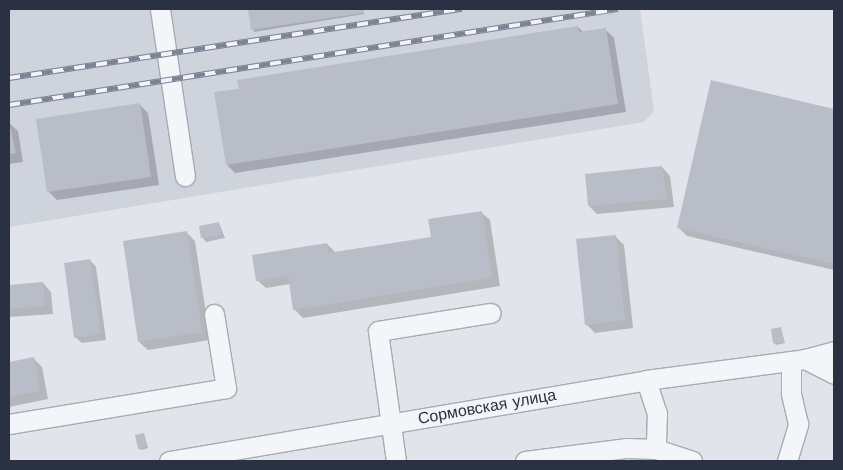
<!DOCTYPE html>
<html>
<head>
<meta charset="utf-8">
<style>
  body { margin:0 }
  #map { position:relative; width:843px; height:470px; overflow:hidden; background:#e1e4ea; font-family:"Work Sans",sans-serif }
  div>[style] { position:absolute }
  .built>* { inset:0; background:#cfd3dc }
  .shadow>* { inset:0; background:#0003 }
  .building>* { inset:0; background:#b8bdc7 }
  .roads { filter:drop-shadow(1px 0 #a6abb4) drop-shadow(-1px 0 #a6abb4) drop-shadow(0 1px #a6abb4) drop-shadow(0 -1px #a6abb4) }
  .minor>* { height:19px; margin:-9.5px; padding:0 9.5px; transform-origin:9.5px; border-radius:9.5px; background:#f4f5f8 }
  .rail>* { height:5.5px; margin-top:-2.75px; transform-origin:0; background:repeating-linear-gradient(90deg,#f1f3f7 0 11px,#7b8394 0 22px); box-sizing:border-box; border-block:1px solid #7b8394 }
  span { translate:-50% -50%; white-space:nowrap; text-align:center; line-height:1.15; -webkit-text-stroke:4px #f1f3f7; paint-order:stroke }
  .street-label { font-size:16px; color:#293142 }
  .frame { position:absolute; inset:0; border:10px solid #293142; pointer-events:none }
</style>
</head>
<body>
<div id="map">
  <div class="built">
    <i style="clip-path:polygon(9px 9px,640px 9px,654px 111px,644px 122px,9px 227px)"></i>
  </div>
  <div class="shadow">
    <i style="clip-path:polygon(249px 9px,363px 9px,364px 14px,254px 32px)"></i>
    <i style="clip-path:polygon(578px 27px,584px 33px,606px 30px,614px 38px,626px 112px,235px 173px,227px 165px)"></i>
    <i style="clip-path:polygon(712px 81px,834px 110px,834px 270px,687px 236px,678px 227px)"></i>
    <i style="clip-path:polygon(140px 105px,148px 113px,159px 185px,57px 200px,48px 191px)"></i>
    <i style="clip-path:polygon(9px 123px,18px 131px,23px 162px,9px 164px)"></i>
    <i style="clip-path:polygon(662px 167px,670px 176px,674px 207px,597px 214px,589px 206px)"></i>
    <i style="clip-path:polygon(481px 212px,490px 220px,500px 286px,303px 318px,294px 309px,290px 284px,266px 288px,257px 280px,327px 244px,335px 252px,432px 238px)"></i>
    <i style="clip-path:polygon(219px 223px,225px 238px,206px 242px,202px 237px)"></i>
    <i style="clip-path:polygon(186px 232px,195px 241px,210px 340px,148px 350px,139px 342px)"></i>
    <i style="clip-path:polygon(616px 237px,624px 245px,633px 328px,595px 333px,586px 324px)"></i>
    <i style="clip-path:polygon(90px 260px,96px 267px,106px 340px,82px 343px,75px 337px)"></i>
    <i style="clip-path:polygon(43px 283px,51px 292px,53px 314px,9px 317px,9px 286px)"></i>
    <i style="clip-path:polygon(781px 329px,785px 343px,776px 345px,774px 343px)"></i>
    <i style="clip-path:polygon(33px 358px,42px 367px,48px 399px,9px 407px,9px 363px)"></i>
    <i style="clip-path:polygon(144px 434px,148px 448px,141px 450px,139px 448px)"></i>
  </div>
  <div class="building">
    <i style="clip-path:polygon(248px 9px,362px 9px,363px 13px,251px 30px)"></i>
    <i style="clip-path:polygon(578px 26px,579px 32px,606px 28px,618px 104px,226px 165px,214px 92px,239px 89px,237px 80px)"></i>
    <i style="clip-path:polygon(711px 80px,834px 109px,834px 264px,677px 228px)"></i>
    <i style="clip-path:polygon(140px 103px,151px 177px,47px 192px,36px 119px)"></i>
    <i style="clip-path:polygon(9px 122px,16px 153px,9px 154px)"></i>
    <i style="clip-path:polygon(662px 166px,667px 199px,588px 206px,585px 174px)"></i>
    <i style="clip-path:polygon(482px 211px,492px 278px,293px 310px,288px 276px,256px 281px,252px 255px,327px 243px,329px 253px,431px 237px,428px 219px)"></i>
    <i style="clip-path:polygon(219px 222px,221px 235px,201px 238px,199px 226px)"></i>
    <i style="clip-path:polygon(187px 231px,202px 332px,138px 342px,123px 241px)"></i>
    <i style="clip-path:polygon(616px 235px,625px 320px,585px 325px,576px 239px)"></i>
    <i style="clip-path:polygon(90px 259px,101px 334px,74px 338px,64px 263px)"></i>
    <i style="clip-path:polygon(43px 282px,45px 306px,9px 309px,9px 285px)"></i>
    <i style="clip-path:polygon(781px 327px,784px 342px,773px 343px,771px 329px)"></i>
    <i style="clip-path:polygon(34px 357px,40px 391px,9px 397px,9px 362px)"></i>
    <i style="clip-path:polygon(144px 433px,147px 446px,138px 449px,135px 435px)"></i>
  </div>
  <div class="roads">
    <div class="minor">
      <i style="left:160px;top:9px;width:169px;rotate:81.5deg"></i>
      <i style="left:805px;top:359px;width:33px;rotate:27deg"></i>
      <i style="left:646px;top:380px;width:35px;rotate:72deg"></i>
      <i style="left:657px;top:413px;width:36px;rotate:92deg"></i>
      <i style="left:656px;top:449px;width:38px;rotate:18deg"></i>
      <i style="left:9px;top:424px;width:220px;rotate:-9.4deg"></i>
      <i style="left:226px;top:388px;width:75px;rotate:-99.2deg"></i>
      <i style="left:169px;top:461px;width:484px;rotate:-9.6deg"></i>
      <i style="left:646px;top:380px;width:160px;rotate:-7.5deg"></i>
      <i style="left:805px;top:359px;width:30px;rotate:-15deg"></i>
      <i style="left:396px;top:461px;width:131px;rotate:-97.9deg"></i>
      <i style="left:378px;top:331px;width:114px;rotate:-9.1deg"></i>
      <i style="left:525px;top:461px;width:103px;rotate:-7.3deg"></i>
      <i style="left:627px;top:448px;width:29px;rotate:2deg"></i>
      <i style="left:787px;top:461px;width:39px;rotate:-73deg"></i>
      <i style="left:798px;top:424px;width:32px;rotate:-103deg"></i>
      <i style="left:791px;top:393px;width:32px;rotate:-90deg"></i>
    </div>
  </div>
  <div class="rail">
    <i style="left:9px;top:78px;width:458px;rotate:-8.7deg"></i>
    <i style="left:9px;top:105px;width:617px;rotate:-8.96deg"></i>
  </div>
  <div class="street-label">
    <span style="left:487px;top:407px;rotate:-10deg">Сормовская улица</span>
  </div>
  <div class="frame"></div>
</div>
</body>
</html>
